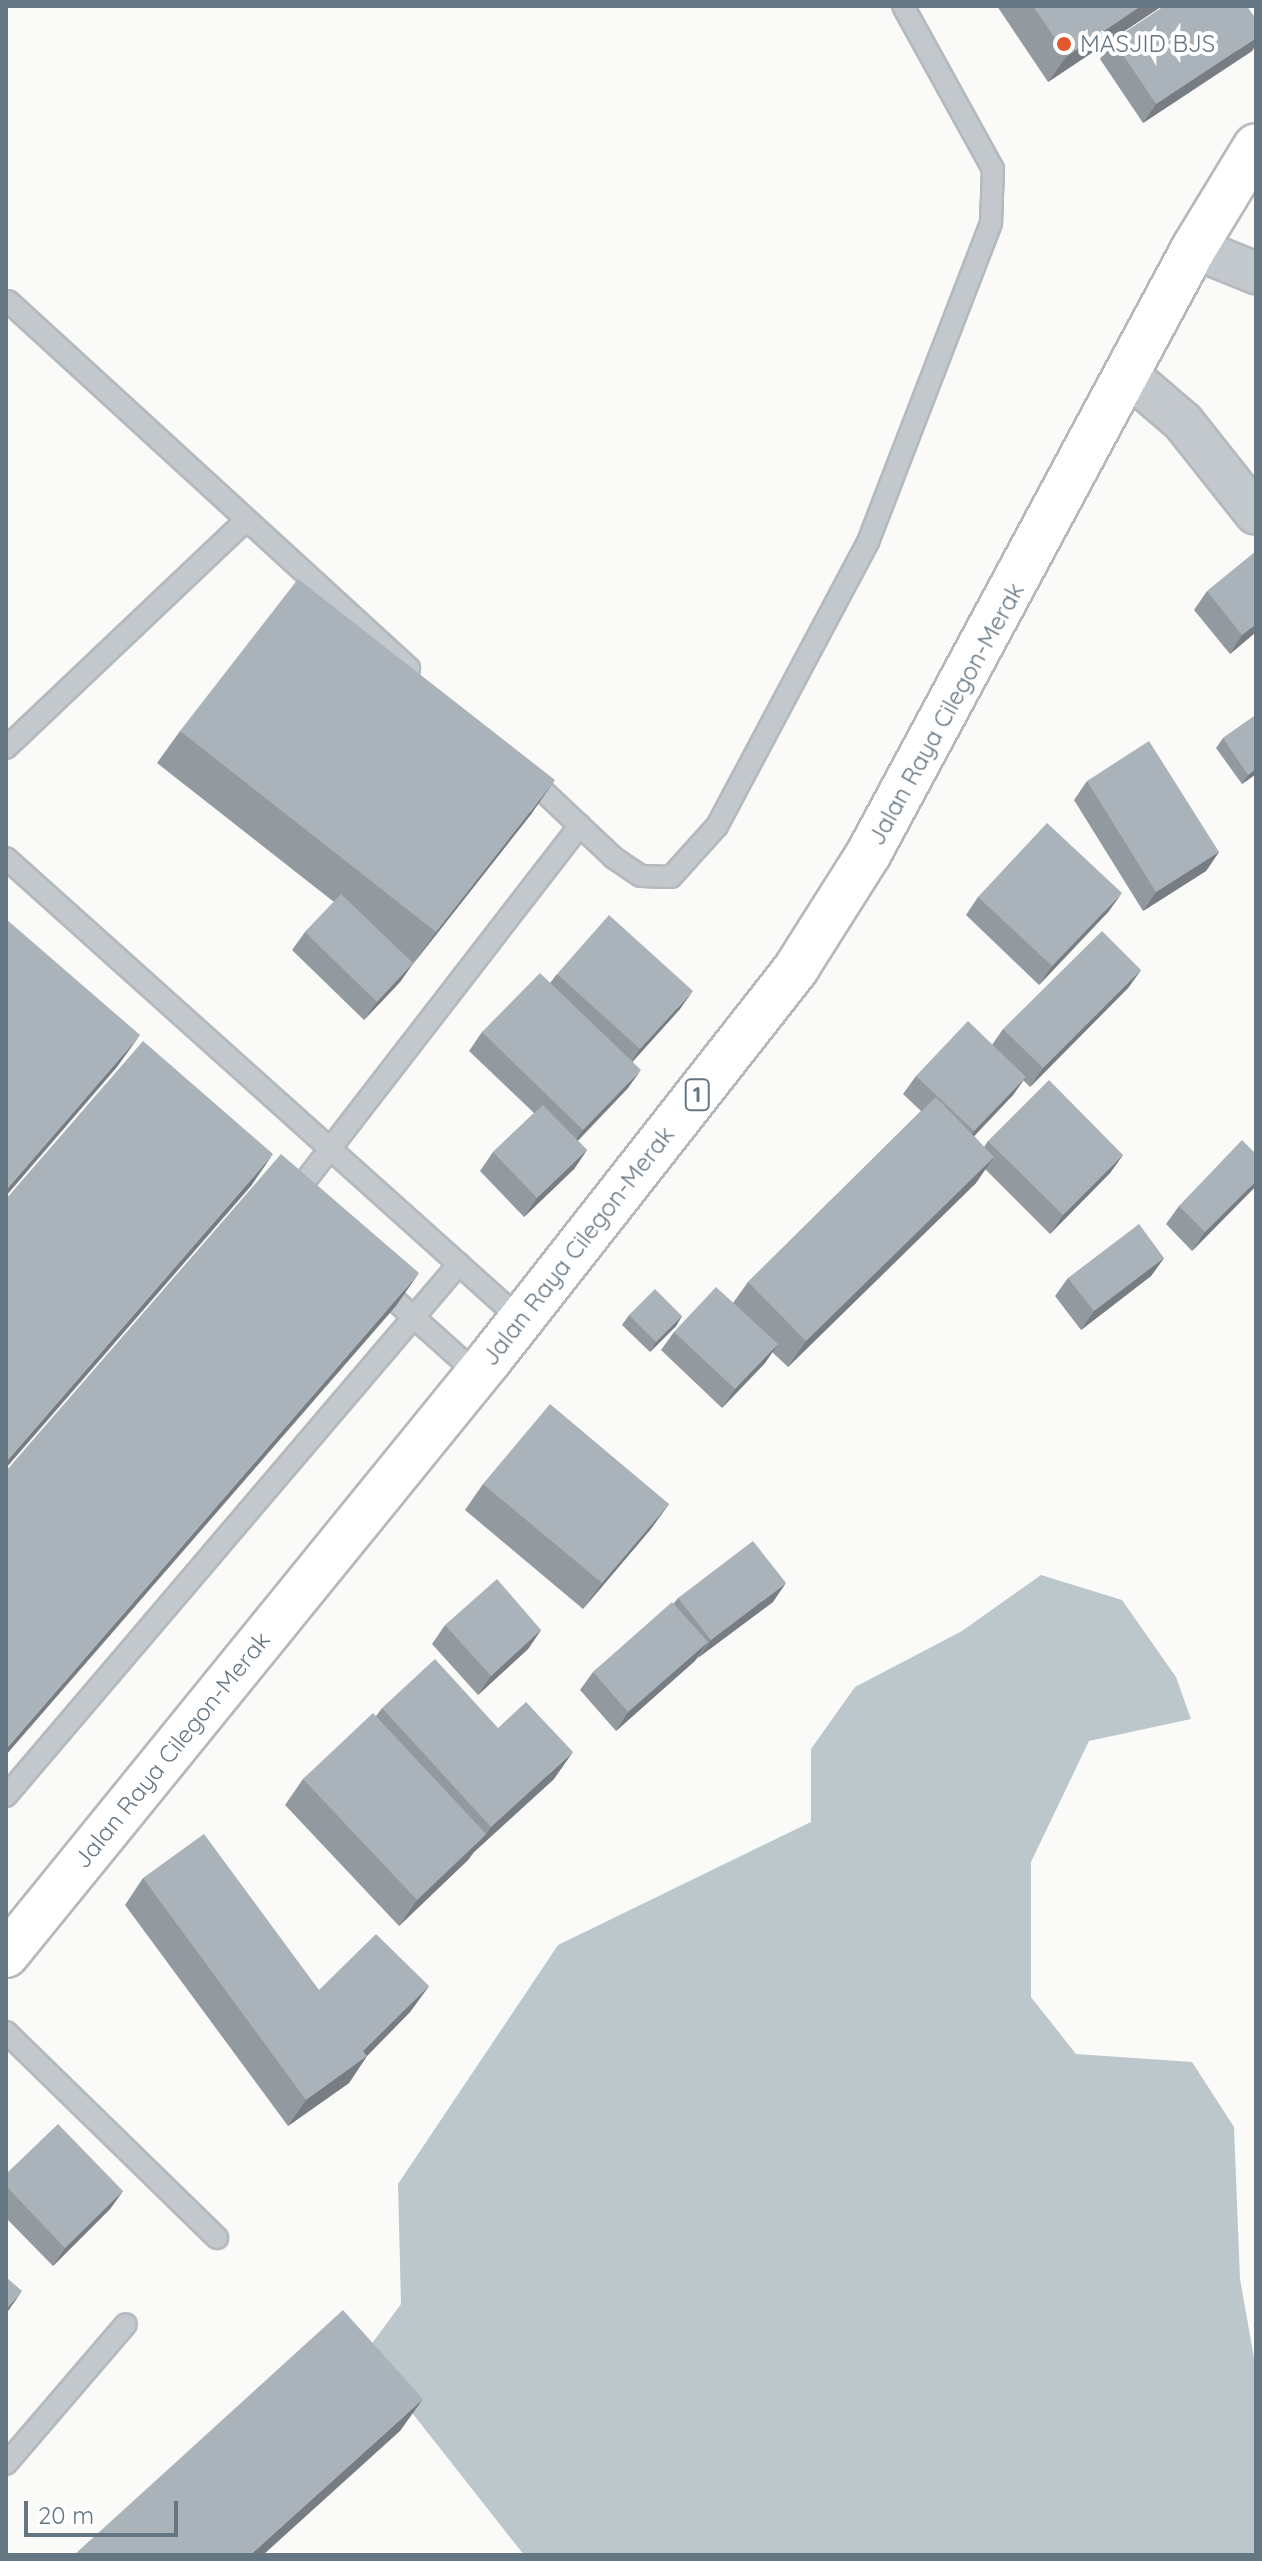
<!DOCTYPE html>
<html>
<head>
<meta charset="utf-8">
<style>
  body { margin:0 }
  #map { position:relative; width:1262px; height:2561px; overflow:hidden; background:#fafaf8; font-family:Quicksand,sans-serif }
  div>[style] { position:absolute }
  .water>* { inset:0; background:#bbc7cb }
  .roads { filter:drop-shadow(2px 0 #b4b9bd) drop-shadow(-2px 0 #b4b9bd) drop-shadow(0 2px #b4b9bd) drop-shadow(0 -2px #b4b9bd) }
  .service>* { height:20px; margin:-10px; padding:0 10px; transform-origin:10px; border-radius:10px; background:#c3c8cc }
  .minor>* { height:40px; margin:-20px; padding:0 20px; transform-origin:20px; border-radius:20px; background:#c3c8cc }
  .trunk>* { height:44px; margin:-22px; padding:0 22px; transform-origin:22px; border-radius:22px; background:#fff }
  .wall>* { inset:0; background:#929a9f }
  .shaded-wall>* { inset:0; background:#777d82 }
  .building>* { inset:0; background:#aab3b9 }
  .dots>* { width:22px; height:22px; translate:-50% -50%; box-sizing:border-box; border:4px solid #fff; border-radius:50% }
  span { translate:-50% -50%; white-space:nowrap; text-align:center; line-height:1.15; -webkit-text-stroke:8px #fff; paint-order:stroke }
  .shield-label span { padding:2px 6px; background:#fff; border:2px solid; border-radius:6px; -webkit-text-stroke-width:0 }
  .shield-label { font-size:22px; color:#657683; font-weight:700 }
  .poi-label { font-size:24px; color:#657683 }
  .left { translate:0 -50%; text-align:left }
  .street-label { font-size:24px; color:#657683 }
  .frame { position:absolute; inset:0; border:8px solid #657683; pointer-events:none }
  .scale { position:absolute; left:24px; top:2501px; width:154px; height:36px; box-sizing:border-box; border:4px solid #657683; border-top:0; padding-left:10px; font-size:24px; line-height:28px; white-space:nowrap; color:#657683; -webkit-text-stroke:6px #fff; paint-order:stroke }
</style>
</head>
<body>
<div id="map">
  <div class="water">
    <i style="clip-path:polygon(1041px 1575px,1122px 1600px,1176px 1677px,1191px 1719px,1089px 1741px,1031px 1862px,1031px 1997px,1076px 2054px,1192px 2062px,1234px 2127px,1240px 2279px,1256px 2369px,1256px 2555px,524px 2555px,365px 2353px,401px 2304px,398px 2184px,558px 1945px,811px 1822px,811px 1749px,855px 1687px,962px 1631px)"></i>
  </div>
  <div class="roads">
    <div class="service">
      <i style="left:8px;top:301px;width:544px;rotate:42.47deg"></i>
      <i style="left:6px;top:748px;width:331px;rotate:-43.5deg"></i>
      <i style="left:527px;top:776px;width:120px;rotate:43.3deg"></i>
      <i style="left:614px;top:858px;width:32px;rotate:34deg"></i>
      <i style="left:641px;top:876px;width:30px;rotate:2deg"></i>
      <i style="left:671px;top:877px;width:69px;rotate:-48deg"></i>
      <i style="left:717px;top:826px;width:322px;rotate:-62deg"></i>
      <i style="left:868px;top:542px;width:342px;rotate:-68.9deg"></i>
      <i style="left:991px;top:223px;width:54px;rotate:-87.9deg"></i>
      <i style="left:993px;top:169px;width:186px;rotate:-118.9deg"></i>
      <i style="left:6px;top:858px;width:692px;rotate:41.89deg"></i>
      <i style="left:292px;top:1198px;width:471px;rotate:-52.3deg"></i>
      <i style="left:379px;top:1286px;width:132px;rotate:41.9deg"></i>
      <i style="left:6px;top:1796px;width:699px;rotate:-49.59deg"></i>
      <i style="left:6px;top:2032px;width:295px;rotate:44.3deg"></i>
      <i style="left:6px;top:2464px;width:184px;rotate:-49.4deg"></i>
    </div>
    <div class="minor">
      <i style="left:1194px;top:248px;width:67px;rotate:22deg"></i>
      <i style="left:1127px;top:374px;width:74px;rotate:40.6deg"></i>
      <i style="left:1183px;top:422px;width:117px;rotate:51.6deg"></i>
    </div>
    <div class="trunk">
      <i style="left:6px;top:1955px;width:768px;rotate:-50.92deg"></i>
      <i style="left:490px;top:1359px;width:498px;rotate:-51.9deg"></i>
      <i style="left:797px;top:967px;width:135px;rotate:-57.7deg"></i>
      <i style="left:869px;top:853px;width:687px;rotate:-61.76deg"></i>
      <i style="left:1194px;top:248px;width:119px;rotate:-58.7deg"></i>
    </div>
  </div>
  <div class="wall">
    <i style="clip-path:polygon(997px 6px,1162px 6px,1048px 82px)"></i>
    <i style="clip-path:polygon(1113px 40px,1252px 51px,1143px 123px,1100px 59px)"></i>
    <i style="clip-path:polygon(1207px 591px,1256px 632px,1230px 654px,1194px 610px)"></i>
    <i style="clip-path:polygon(1256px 715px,1256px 774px,1242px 784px,1216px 748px,1223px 738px)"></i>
    <i style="clip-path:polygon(180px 731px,532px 813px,413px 964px,400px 982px,364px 1020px,292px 950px,305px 932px,334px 902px,157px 763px)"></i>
    <i style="clip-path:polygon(1087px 781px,1219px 852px,1206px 871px,1143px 911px,1074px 800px)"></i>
    <i style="clip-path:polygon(978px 897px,1109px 911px,1039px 985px,966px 915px)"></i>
    <i style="clip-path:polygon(1141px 970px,1128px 988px,1030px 1087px,1023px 1080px,1013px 1095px,974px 1136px,984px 1147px,988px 1141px,1123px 1155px,1110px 1173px,1050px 1234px,985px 1169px,976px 1183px,788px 1367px,772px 1352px,765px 1363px,722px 1408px,661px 1350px,674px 1332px,733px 1303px,748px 1282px,921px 1111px,903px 1094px,916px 1076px,992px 1045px,1003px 1029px)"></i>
    <i style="clip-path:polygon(557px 974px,680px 1009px,632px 1062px,628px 1088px,578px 1141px,587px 1150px,574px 1169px,524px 1217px,480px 1171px,493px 1152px,534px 1113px,469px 1051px,482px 1032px,550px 983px)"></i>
    <i style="clip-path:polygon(1256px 1186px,1192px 1251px,1166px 1224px,1179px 1206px)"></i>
    <i style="clip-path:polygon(1164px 1258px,1151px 1276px,1081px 1330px,1055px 1296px,1068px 1278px)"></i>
    <i style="clip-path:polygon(629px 1315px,682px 1316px,676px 1326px,650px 1352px,622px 1325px)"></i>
    <i style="clip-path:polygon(483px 1484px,669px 1504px,650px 1530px,583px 1609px,465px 1510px)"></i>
    <i style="clip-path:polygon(678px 1598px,773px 1602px,697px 1658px,616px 1731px,580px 1690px,593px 1672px,674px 1603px)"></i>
    <i style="clip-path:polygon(445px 1625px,541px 1630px,528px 1649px,478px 1695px,432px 1644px)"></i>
    <i style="clip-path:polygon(382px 1708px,498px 1728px,554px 1779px,474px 1852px,468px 1860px,399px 1926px,285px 1805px,303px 1779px,376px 1716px)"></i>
    <i style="clip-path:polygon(143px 1878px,319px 1990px,429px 1986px,410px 2012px,367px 2056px,349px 2083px,288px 2126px,125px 1905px)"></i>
    <i style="clip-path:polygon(6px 2174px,123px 2191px,110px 2209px,53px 2266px,6px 2218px)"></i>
  </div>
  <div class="shaded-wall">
    <i style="clip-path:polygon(1141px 6px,1162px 6px,1048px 82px,1067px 56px)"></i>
    <i style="clip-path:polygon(1256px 38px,1256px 45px,1252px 51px,1143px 123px,1156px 104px)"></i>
    <i style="clip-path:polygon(1256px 624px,1256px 632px,1230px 654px,1242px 635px)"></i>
    <i style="clip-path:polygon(1256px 769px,1256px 774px,1242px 784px,1248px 775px)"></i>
    <i style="clip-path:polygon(555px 780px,532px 813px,413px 964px,436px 932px)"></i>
    <i style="clip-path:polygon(1219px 852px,1206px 871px,1143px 911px,1156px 892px)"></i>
    <i style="clip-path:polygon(1122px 893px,1109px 911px,1039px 985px,1052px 966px)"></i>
    <i style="clip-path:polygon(413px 963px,400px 982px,364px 1020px,377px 1002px)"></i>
    <i style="clip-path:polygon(1141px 970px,1128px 988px,1030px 1087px,1043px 1068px)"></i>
    <i style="clip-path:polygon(693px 991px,680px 1009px,627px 1068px,640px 1049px)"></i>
    <i style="clip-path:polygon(140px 1035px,117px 1067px,6px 1196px,6px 1190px)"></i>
    <i style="clip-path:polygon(641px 1070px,628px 1088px,570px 1148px,583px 1130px)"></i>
    <i style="clip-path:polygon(1026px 1077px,1013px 1095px,961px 1150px,974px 1131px)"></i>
    <i style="clip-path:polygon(587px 1150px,574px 1169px,524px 1217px,537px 1198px)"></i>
    <i style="clip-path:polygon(273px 1154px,251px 1186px,6px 1468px,6px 1462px)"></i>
    <i style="clip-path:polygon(1123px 1155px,1110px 1173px,1050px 1234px,1063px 1215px)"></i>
    <i style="clip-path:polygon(994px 1157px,976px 1183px,788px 1367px,806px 1341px)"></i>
    <i style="clip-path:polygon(1256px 1181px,1256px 1186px,1192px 1251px,1205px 1232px)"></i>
    <i style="clip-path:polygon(1164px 1258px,1151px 1276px,1081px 1330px,1094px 1311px)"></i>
    <i style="clip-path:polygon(419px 1273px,396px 1306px,6px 1755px,6px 1749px)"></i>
    <i style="clip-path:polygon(682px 1316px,676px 1326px,650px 1352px,656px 1342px)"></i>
    <i style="clip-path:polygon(778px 1344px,765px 1363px,722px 1408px,735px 1389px)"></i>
    <i style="clip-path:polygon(669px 1504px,650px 1530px,583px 1609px,602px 1583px)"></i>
    <i style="clip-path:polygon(786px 1583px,773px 1602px,698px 1658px,711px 1640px)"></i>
    <i style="clip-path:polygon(541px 1630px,528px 1649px,478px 1695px,491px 1676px)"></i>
    <i style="clip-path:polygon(708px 1642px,695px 1661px,616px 1731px,628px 1712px)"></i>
    <i style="clip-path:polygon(573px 1752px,554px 1779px,474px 1852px,468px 1860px,399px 1926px,417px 1900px,486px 1835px,491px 1827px)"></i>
    <i style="clip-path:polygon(429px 1986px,410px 2012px,365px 2058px,367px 2056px,349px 2083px,288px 2126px,306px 2100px,363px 2051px)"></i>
    <i style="clip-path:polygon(123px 2191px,110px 2209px,53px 2266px,65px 2248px)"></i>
    <i style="clip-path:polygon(22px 2291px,6px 2314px,6px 2309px)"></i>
    <i style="clip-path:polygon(423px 2399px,400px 2431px,263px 2555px,250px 2555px)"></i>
  </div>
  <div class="building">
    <i style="clip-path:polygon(1033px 6px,1141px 6px,1067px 56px)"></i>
    <i style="clip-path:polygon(1164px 6px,1247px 6px,1256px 19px,1256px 38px,1156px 104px,1113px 40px)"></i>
    <i style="clip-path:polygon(1256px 551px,1256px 624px,1242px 635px,1207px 591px)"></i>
    <i style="clip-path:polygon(298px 579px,555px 780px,436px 932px,180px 731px)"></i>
    <i style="clip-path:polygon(1256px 715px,1256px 769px,1248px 775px,1223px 738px)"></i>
    <i style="clip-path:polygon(1149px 741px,1219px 852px,1156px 892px,1087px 781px)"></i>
    <i style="clip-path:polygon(1047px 823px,1122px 893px,1052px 966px,978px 897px)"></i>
    <i style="clip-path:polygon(341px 894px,413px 963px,377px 1002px,305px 932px)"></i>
    <i style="clip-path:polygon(609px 915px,693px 991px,640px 1049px,557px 974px)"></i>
    <i style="clip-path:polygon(6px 919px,140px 1035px,6px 1190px)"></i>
    <i style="clip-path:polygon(1102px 931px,1141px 970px,1043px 1068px,1003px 1029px)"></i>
    <i style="clip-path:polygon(540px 973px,641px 1070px,583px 1130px,482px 1032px)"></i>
    <i style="clip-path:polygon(968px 1021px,1026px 1077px,974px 1131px,916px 1076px)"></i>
    <i style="clip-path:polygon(143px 1041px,273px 1154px,6px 1462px,6px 1199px)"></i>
    <i style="clip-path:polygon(1049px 1080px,1123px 1155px,1063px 1215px,988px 1141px)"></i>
    <i style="clip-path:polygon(936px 1097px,994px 1157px,806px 1341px,748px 1282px)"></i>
    <i style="clip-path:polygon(543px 1105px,587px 1150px,537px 1198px,493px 1152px)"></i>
    <i style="clip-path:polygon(1242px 1140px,1256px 1154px,1256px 1181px,1205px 1232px,1179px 1206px)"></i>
    <i style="clip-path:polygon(281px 1154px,419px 1273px,6px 1749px,6px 1471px)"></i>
    <i style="clip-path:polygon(1139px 1224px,1164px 1258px,1094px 1311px,1068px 1278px)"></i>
    <i style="clip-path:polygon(716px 1287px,778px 1344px,735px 1389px,674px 1332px)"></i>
    <i style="clip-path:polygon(655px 1289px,682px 1316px,656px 1342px,629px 1315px)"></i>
    <i style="clip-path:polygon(550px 1404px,669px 1504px,602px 1583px,483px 1484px)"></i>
    <i style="clip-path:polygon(753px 1541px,786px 1583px,711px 1640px,678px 1598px)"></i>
    <i style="clip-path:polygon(497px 1579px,541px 1630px,491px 1676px,445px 1625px)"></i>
    <i style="clip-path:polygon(672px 1602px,708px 1642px,628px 1712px,593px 1672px)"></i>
    <i style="clip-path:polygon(435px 1659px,498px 1728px,526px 1702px,573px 1752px,491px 1827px,382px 1708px)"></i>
    <i style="clip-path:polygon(373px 1713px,486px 1834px,417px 1900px,303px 1779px)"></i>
    <i style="clip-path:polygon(204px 1834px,319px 1990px,376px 1934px,429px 1986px,363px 2051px,367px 2056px,306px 2100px,143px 1878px)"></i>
    <i style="clip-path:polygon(58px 2124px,123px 2191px,65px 2248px,6px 2186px,6px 2174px)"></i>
    <i style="clip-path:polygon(6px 2277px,22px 2291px,6px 2309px)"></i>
    <i style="clip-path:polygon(343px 2310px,423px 2399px,250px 2555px,74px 2555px)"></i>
  </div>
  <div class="dots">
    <i style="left:1064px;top:44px;background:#e4572e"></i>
  </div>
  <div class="shield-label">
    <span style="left:697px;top:1095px">1</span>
  </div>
  <div class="poi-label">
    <span class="left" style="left:1080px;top:44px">MASJID BJS</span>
  </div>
  <div class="street-label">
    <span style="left:946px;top:714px;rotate:-61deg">Jalan Raya Cilegon-Merak</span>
    <span style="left:578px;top:1246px;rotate:-52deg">Jalan Raya Cilegon-Merak</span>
    <span style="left:172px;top:1750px;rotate:-51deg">Jalan Raya Cilegon-Merak</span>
  </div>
  <div class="frame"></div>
  <div class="scale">20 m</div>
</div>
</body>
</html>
